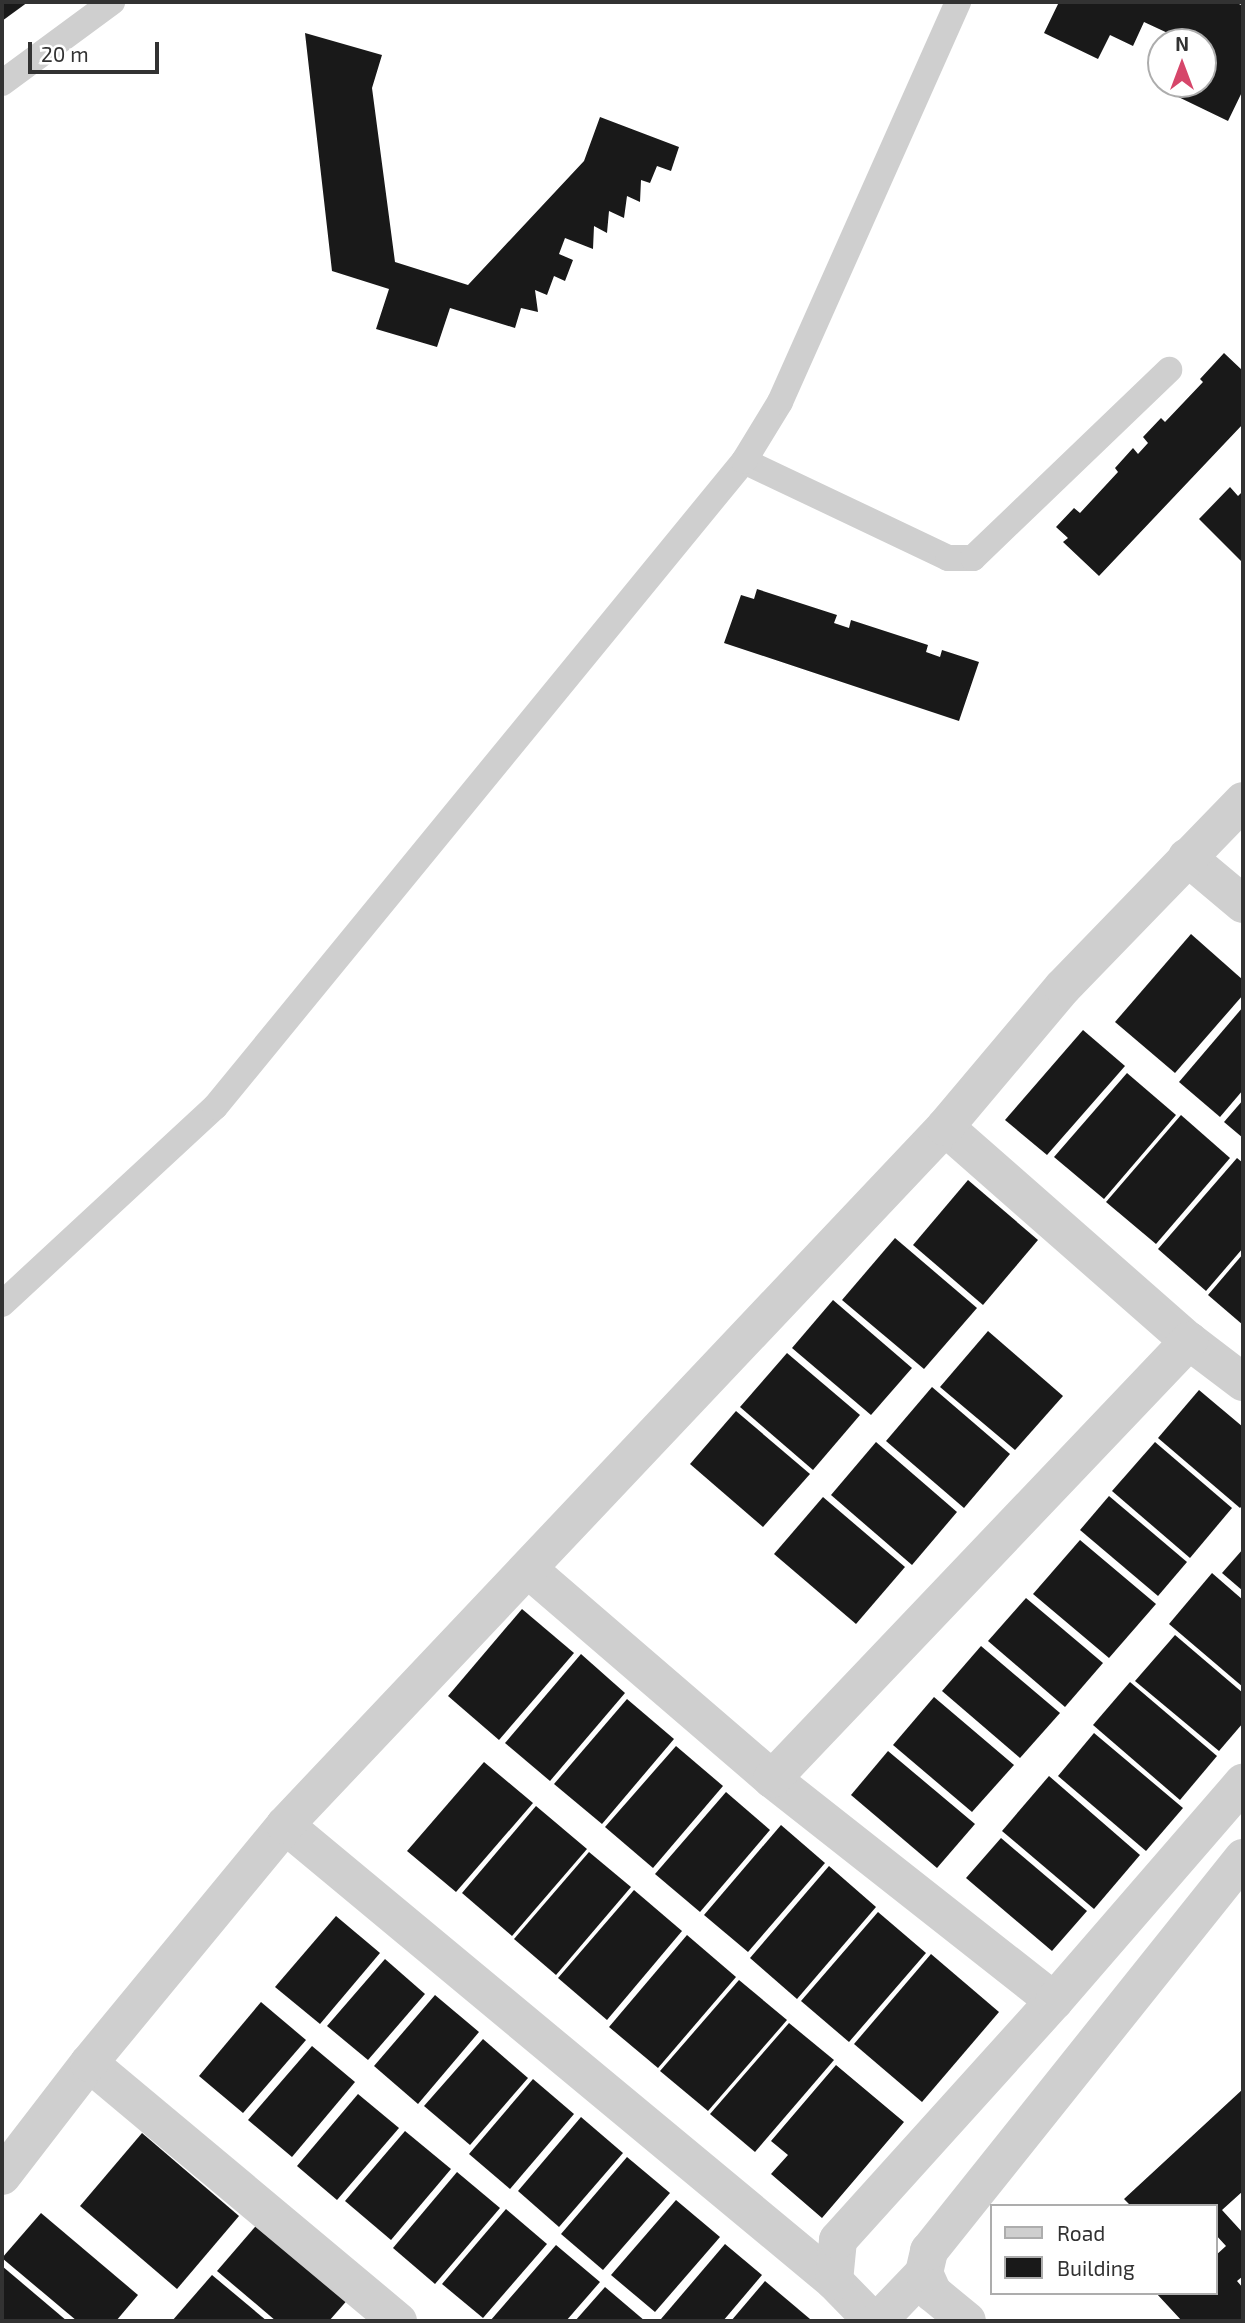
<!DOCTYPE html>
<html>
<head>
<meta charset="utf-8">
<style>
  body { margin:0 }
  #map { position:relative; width:1245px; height:2323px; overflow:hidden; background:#fff; font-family:"Exo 2",sans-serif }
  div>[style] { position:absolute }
  .building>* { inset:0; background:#191919 }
  .lane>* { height:26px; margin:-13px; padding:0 13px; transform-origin:13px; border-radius:13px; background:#cfcfcf }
  .street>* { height:38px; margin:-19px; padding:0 19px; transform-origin:19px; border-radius:19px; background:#cfcfcf }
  span { translate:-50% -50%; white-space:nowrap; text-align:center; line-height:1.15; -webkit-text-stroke:7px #fff; paint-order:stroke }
  .frame { position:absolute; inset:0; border:4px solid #323232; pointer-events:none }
  .legend { position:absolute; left:990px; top:2204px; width:228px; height:91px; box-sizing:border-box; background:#fff; border:2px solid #adadad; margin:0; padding:9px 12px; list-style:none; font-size:21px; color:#323232 }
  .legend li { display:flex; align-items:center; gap:14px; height:35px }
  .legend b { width:35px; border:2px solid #adadad }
  .north { position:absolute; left:1147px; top:28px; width:70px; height:70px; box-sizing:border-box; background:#fff; border:2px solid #adadad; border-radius:50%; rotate:0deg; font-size:19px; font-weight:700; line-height:28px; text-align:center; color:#323232 }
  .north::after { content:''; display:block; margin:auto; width:24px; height:32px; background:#d6466a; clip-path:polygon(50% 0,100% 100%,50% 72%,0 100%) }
  .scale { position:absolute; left:28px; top:42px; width:131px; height:32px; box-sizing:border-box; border:4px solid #323232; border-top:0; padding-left:9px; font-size:21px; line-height:24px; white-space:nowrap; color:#323232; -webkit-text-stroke:5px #fff; paint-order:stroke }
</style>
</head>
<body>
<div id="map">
  <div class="building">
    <i style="clip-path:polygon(2px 2px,28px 2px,2px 21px)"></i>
    <i style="clip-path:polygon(1059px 2px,1235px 2px,1243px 6px,1243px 90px,1228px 121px,1168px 92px,1171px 84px,1203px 84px,1203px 42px,1169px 42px,1172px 35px,1144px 22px,1133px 46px,1110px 35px,1098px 59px,1044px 33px)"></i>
    <i style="clip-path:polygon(305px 33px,382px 55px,372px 88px,395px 262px,468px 285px,584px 161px,600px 117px,679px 147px,671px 171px,657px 166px,650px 183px,641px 180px,640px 202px,627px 196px,624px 218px,609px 211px,607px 233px,594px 226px,593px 249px,565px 238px,559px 254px,573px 260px,565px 281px,554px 276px,547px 295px,535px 290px,538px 312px,521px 308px,515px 328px,450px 308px,437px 347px,376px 329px,389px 289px,332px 271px)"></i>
    <i style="clip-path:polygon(1224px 353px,1243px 371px,1243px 424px,1099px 576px,1063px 542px,1068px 538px,1056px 527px,1074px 508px,1080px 513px,1118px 472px,1115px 468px,1133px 448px,1138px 454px,1148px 443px,1143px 437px,1161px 418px,1165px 422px,1203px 382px,1200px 379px)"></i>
    <i style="clip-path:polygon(1230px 487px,1238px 496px,1243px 491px,1243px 563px,1199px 519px)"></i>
    <i style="clip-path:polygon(757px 589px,837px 615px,834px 623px,849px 628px,851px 620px,928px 645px,926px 652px,940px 657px,942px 650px,979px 662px,959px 721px,724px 643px,741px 595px,754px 599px)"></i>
    <i style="clip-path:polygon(1191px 934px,1243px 980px,1243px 995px,1175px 1073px,1115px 1022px)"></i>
    <i style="clip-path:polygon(1243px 1007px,1243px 1090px,1220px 1117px,1179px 1082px)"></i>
    <i style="clip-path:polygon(1083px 1030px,1125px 1066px,1047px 1155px,1005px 1120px)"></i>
    <i style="clip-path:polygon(1127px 1073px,1176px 1115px,1104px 1199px,1054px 1157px)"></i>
    <i style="clip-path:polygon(1243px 1100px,1243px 1138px,1224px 1122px)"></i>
    <i style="clip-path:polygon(1181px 1115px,1230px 1158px,1156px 1244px,1106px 1202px)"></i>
    <i style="clip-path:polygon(1237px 1158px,1243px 1163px,1243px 1248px,1206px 1291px,1158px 1249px)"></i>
    <i style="clip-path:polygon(968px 1180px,1038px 1240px,983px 1305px,913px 1245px)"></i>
    <i style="clip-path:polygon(895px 1238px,977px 1308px,924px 1369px,842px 1300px)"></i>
    <i style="clip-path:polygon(1243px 1254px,1243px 1325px,1208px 1295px)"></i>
    <i style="clip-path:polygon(833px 1300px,912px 1368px,871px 1415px,792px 1348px)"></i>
    <i style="clip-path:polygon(988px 1331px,1063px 1396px,1015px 1450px,940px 1387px)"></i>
    <i style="clip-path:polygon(787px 1353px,860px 1415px,813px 1470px,740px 1407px)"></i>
    <i style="clip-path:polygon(932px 1387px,1010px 1454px,964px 1508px,886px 1441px)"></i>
    <i style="clip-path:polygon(1199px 1390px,1243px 1427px,1243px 1505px,1240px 1508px,1158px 1438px)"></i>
    <i style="clip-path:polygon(736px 1411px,810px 1474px,763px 1527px,690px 1464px)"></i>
    <i style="clip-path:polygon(876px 1442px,957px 1512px,912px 1565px,831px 1495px)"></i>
    <i style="clip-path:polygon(1155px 1442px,1232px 1508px,1190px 1558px,1112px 1491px)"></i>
    <i style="clip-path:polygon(1109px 1496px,1187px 1562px,1158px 1596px,1080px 1530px)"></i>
    <i style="clip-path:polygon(823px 1497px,905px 1567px,856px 1624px,774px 1554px)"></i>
    <i style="clip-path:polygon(1080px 1540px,1156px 1604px,1109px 1658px,1033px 1594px)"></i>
    <i style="clip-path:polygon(1243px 1549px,1243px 1591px,1222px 1573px)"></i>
    <i style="clip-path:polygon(1212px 1573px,1243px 1600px,1243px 1687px,1169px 1624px)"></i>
    <i style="clip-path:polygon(1026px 1598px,1103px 1663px,1065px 1707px,988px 1641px)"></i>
    <i style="clip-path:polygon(522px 1609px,574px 1653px,499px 1740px,448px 1696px)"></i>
    <i style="clip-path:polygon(1175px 1635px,1243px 1693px,1243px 1723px,1219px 1751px,1135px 1681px)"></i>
    <i style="clip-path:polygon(981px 1646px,1060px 1713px,1020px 1758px,942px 1691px)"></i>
    <i style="clip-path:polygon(581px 1654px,625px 1693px,550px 1781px,505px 1743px)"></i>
    <i style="clip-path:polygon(1130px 1682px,1217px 1756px,1180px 1800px,1093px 1725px)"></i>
    <i style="clip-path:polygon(934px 1697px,1014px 1765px,972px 1812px,893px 1745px)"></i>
    <i style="clip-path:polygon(627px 1699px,674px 1739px,602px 1824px,554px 1784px)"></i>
    <i style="clip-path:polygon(1094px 1733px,1183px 1808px,1146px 1851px,1058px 1776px)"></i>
    <i style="clip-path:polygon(676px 1746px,723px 1786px,653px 1868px,605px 1827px)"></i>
    <i style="clip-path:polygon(888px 1751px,975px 1824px,937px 1868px,851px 1795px)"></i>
    <i style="clip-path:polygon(484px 1762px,533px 1803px,456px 1892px,407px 1851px)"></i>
    <i style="clip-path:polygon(1049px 1776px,1140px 1855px,1094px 1909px,1002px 1831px)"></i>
    <i style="clip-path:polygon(726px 1792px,770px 1830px,700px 1912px,655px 1874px)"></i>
    <i style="clip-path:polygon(536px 1806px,587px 1849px,512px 1936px,462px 1893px)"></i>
    <i style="clip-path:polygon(781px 1825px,825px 1863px,748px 1952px,704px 1915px)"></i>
    <i style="clip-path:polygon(1001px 1838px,1087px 1911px,1052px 1951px,966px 1878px)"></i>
    <i style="clip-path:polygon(589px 1852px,631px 1887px,556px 1975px,514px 1939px)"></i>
    <i style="clip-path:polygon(829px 1866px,876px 1907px,797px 1999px,750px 1958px)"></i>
    <i style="clip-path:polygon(634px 1890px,682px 1931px,607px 2020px,558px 1978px)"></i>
    <i style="clip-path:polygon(878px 1912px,926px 1953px,849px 2042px,801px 2001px)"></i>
    <i style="clip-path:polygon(336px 1916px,380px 1953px,320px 2024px,275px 1987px)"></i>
    <i style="clip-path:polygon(687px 1935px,736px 1977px,658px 2068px,609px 2027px)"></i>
    <i style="clip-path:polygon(931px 1954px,999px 2012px,922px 2102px,854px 2044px)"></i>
    <i style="clip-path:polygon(385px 1959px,425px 1994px,368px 2060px,327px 2026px)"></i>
    <i style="clip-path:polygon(739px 1980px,787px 2020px,708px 2111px,660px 2071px)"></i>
    <i style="clip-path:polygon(435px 1995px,479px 2032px,418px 2104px,374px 2066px)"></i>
    <i style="clip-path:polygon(261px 2002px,306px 2040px,243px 2113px,199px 2076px)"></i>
    <i style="clip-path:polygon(789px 2023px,834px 2060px,755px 2152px,710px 2114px)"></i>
    <i style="clip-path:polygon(483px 2039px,528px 2078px,470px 2145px,424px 2106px)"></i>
    <i style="clip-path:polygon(312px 2046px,355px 2082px,292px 2157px,248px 2120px)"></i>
    <i style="clip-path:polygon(836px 2065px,904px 2122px,822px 2218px,771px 2174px,788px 2155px,771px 2141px)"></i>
    <i style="clip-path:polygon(533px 2079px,574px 2114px,510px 2189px,469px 2154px)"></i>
    <i style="clip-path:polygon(1243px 2089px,1243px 2191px,1222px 2210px,1243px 2233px,1243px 2276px,1237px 2281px,1243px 2288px,1243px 2321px,1182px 2321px,1156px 2293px,1215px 2293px,1215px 2256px,1226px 2246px,1215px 2234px,1215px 2206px,1131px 2206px,1124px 2199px)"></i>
    <i style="clip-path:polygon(358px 2094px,399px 2128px,337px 2200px,297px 2166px)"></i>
    <i style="clip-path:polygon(581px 2117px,623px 2153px,559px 2227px,518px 2191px)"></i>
    <i style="clip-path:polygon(405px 2131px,451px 2169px,391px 2240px,345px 2201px)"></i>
    <i style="clip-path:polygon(142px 2133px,239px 2216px,177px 2289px,80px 2206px)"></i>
    <i style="clip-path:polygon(627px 2157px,670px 2193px,603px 2270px,561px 2234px)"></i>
    <i style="clip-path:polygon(457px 2172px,500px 2208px,435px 2284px,393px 2248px)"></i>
    <i style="clip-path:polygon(676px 2200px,720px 2237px,655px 2312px,611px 2275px)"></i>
    <i style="clip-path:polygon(506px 2209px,547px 2244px,483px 2318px,442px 2284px)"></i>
    <i style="clip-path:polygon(41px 2213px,138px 2295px,116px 2321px,77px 2321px,2px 2258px)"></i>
    <i style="clip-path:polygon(260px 2221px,350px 2297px,329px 2321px,276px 2321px,217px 2271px)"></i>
    <i style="clip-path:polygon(725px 2244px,762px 2275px,723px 2321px,664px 2321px,661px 2319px)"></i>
    <i style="clip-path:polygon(556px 2245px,600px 2282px,566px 2321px,490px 2321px)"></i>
    <i style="clip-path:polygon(2px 2266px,67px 2321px,2px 2321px)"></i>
    <i style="clip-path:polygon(212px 2275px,267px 2321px,172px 2321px)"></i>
    <i style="clip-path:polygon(765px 2281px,810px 2319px,808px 2321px,731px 2321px)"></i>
    <i style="clip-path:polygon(605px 2287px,645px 2321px,575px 2321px)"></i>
  </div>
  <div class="lane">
    <i style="left:2px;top:83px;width:137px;rotate:-36.4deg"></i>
    <i style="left:744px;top:461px;width:226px;rotate:25.4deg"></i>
    <i style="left:948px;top:558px;width:25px"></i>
    <i style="left:973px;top:558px;width:272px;rotate:-43.8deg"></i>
    <i style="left:2px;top:1304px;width:290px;rotate:-42.8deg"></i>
    <i style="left:215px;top:1107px;width:835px;rotate:-50.69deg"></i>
    <i style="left:744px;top:461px;width:69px;rotate:-58.6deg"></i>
    <i style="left:780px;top:402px;width:438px;rotate:-66deg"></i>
  </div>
  <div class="street">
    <i style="left:1187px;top:857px;width:73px;rotate:40deg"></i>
    <i style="left:945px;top:1127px;width:325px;rotate:41.3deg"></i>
    <i style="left:1189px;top:1341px;width:68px;rotate:37.2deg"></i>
    <i style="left:528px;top:1569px;width:322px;rotate:40.7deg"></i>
    <i style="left:772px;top:1779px;width:359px;rotate:38.2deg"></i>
    <i style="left:772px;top:1779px;width:605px;rotate:-46.41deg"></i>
    <i style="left:285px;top:1825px;width:714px;rotate:39.71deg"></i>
    <i style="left:834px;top:2281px;width:56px;rotate:45.7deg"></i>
    <i style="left:89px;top:2063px;width:403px;rotate:39.9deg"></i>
    <i style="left:2px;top:2176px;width:143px;rotate:-52.4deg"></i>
    <i style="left:89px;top:2063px;width:308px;rotate:-50.5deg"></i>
    <i style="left:285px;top:1825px;width:961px;rotate:-46.6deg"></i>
    <i style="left:945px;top:1127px;width:183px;rotate:-49.9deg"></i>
    <i style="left:1063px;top:987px;width:259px;rotate:-45.9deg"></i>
    <i style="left:924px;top:2273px;width:22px;rotate:66deg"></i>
    <i style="left:933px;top:2293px;width:44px;rotate:39.5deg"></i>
    <i style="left:834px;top:2281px;width:41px;rotate:-84.4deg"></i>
    <i style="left:838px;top:2240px;width:322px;rotate:-47.9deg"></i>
    <i style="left:1054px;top:2001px;width:289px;rotate:-49.1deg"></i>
    <i style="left:878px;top:2321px;width:66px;rotate:-46.2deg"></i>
    <i style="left:924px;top:2273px;width:23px;rotate:-77deg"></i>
    <i style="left:929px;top:2251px;width:503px;rotate:-51.38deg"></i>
  </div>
  <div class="frame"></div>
  <ul class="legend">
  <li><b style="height:9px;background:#cfcfcf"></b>Road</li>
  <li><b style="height:19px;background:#191919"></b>Building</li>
  </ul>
  <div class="north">N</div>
  <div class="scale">20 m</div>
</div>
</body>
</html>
